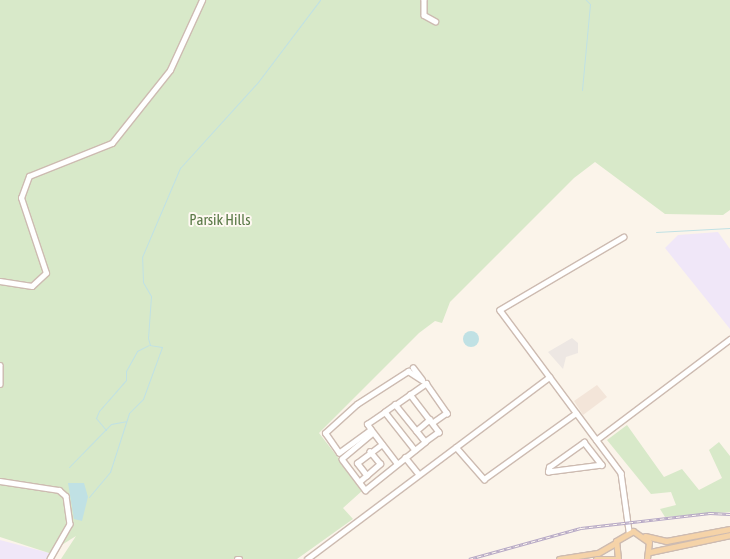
<!DOCTYPE html>
<html>
<head>
<meta charset="utf-8">
<style>
  body { margin:0 }
  #map { position:relative; width:730px; height:559px; overflow:hidden; background:#fbf4ea; font-family:"Asap Condensed",sans-serif }
  div>[style] { position:absolute }
  .residential>* { inset:0; background:#f3e5d9 }
  .industrial>* { inset:0; background:#ede7e3 }
  .education>* { inset:0; background:#f0e7f8 }
  .green>* { inset:0; background:#d8e9c9 }
  .water>* { inset:0; background:#c0e1e4 }
  .round { border-radius:50% }
  .stream>* { height:1px; margin:-0.5px; padding:0 0.5px; transform-origin:0.5px; border-radius:0.5px; background:#c0e1e4 }
  .roads { filter:drop-shadow(1px 0 #cdbbb1) drop-shadow(-1px 0 #cdbbb1) drop-shadow(0 1px #cdbbb1) drop-shadow(0 -1px #cdbbb1) }
  .minor>* { height:4.5px; margin:-2.25px; padding:0 2.25px; transform-origin:2.25px; border-radius:2.25px; background:#fff }
  .major>* { height:5px; margin:-2.5px; padding:0 2.5px; transform-origin:2.5px; border-radius:2.5px; background:#f5d3a8 }
  .rail>* { height:3px; margin-top:-1.5px; transform-origin:0; background:repeating-linear-gradient(90deg,#fef8f1 0 4px,#b6a8c5 0 8px); box-sizing:border-box; border-block:1px solid #b6a8c5 }
  span { translate:-50% -50%; white-space:nowrap; text-align:center; line-height:1.15; -webkit-text-stroke:4px #fef8f1; paint-order:stroke }
  .park-label { font-size:15px; color:#5a7947 }
</style>
</head>
<body>
<div id="map">
  <div class="residential">
    <i style="clip-path:polygon(597px 385px,607px 397px,583px 415px,574px 401px)"></i>
  </div>
  <div class="industrial">
    <i style="clip-path:polygon(572px 338px,578px 343px,578px 353px,566px 357px,563px 369px,548px 352px)"></i>
  </div>
  <div class="education">
    <i style="clip-path:polygon(718px 232px,730px 249px,730px 329px,665px 248px,678px 235px)"></i>
    <i style="clip-path:polygon(0 540px,53px 554px,50px 559px,0 559px)"></i>
  </div>
  <div class="green">
    <i style="clip-path:polygon(0 0,730px 0,730px 210px,723px 215px,665px 214px,595px 162px,574px 178px,450px 302px,442px 323px,435px 321px,419px 333px,319px 433px,363px 490px,343px 508px,353px 519px,297px 559px,61px 559px,76px 536px,49px 553px,0 537px)"></i>
    <i style="clip-path:polygon(627px 425px,664px 477px,682px 469px,699px 490px,722px 478px,709px 450px,719px 442px,730px 456px,730px 512px,665px 517px,660px 509px,676px 505px,671px 492px,651px 494px,607px 440px)"></i>
  </div>
  <div class="water">
    <i class="round" style="left:463px;top:331px;width:16px;height:16px"></i>
    <i style="clip-path:polygon(68px 483px,84px 483px,88px 497px,82px 521px,74px 519px)"></i>
  </div>
  <div class="stream">
    <i style="left:582px;top:90px;width:86px;rotate:-84.7deg"></i>
    <i style="left:590px;top:4px;width:6px;rotate:-135deg"></i>
    <i style="left:656px;top:232px;width:74px;rotate:-3.1deg"></i>
    <i style="left:106px;top:430px;width:16px;rotate:-130deg"></i>
    <i style="left:96px;top:418px;width:8px;rotate:-67deg"></i>
    <i style="left:99px;top:411px;width:41px;rotate:-48.9deg"></i>
    <i style="left:126px;top:380px;width:9px;rotate:-90deg"></i>
    <i style="left:126px;top:371px;width:23px;rotate:-61deg"></i>
    <i style="left:137px;top:351px;width:13px;rotate:-27deg"></i>
    <i style="left:69px;top:467px;width:60px;rotate:-45.7deg"></i>
    <i style="left:111px;top:424px;width:15px;rotate:-11deg"></i>
    <i style="left:89px;top:497px;width:33px;rotate:-50deg"></i>
    <i style="left:110px;top:472px;width:62px;rotate:-72.1deg"></i>
    <i style="left:129px;top:413px;width:20px;rotate:-45deg"></i>
    <i style="left:143px;top:399px;width:55px;rotate:-69.9deg"></i>
    <i style="left:162px;top:347px;width:12px;rotate:-171deg"></i>
    <i style="left:150px;top:345px;width:7px;rotate:-106deg"></i>
    <i style="left:148px;top:338px;width:42px;rotate:-85.9deg"></i>
    <i style="left:151px;top:296px;width:16px;rotate:-120deg"></i>
    <i style="left:143px;top:282px;width:25px;rotate:-92deg"></i>
    <i style="left:142px;top:257px;width:97px;rotate:-66.9deg"></i>
    <i style="left:180px;top:168px;width:116px;rotate:-47.8deg"></i>
    <i style="left:258px;top:82px;width:103px;rotate:-52.9deg"></i>
  </div>
  <div class="roads">
    <div class="minor">
      <i style="left:424px;top:0;width:15px;rotate:90deg"></i>
      <i style="left:424px;top:15px;width:13px;rotate:29deg"></i>
      <i style="left:624px;top:237px;width:144px;rotate:149.5deg"></i>
      <i style="left:500px;top:310px;width:203px;rotate:53.4deg"></i>
      <i style="left:621px;top:473px;width:59px;rotate:82.1deg"></i>
      <i style="left:0;top:281px;width:32px;rotate:9deg"></i>
      <i style="left:32px;top:286px;width:19px;rotate:-43deg"></i>
      <i style="left:46px;top:273px;width:79px;rotate:-108.4deg"></i>
      <i style="left:21px;top:198px;width:23px;rotate:-70deg"></i>
      <i style="left:29px;top:176px;width:89px;rotate:-21.7deg"></i>
      <i style="left:112px;top:143px;width:93px;rotate:-51.5deg"></i>
      <i style="left:170px;top:70px;width:77px;rotate:-65.4deg"></i>
      <i style="left:0;top:365px;width:19px;rotate:90deg"></i>
      <i style="left:410px;top:394px;width:48px;rotate:52.7deg"></i>
      <i style="left:439px;top:432px;width:17px;rotate:144deg"></i>
      <i style="left:395px;top:405px;width:38px;rotate:-35deg"></i>
      <i style="left:426px;top:383px;width:37px;rotate:55deg"></i>
      <i style="left:447px;top:413px;width:16px;rotate:145deg"></i>
      <i style="left:371px;top:430px;width:7px;rotate:-124deg"></i>
      <i style="left:367px;top:424px;width:22px;rotate:-34deg"></i>
      <i style="left:416px;top:431px;width:18px;rotate:-41deg"></i>
      <i style="left:373px;top:433px;width:40px;rotate:140deg"></i>
      <i style="left:342px;top:459px;width:39px;rotate:53deg"></i>
      <i style="left:365px;top:490px;width:77px;rotate:-38.7deg"></i>
      <i style="left:425px;top:442px;width:48px;rotate:-129deg"></i>
      <i style="left:395px;top:405px;width:12px;rotate:145deg"></i>
      <i style="left:385px;top:412px;width:48px;rotate:51.7deg"></i>
      <i style="left:596px;top:440px;width:168px;rotate:-37deg"></i>
      <i style="left:584px;top:442px;width:29px;rotate:52deg"></i>
      <i style="left:602px;top:465px;width:54px;rotate:172.6deg"></i>
      <i style="left:548px;top:472px;width:5px;rotate:-79deg"></i>
      <i style="left:549px;top:467px;width:43px;rotate:-35.5deg"></i>
      <i style="left:456px;top:447px;width:43px;rotate:48.8deg"></i>
      <i style="left:484px;top:479px;width:113px;rotate:-35.7deg"></i>
      <i style="left:405px;top:457px;width:22px;rotate:51deg"></i>
      <i style="left:397px;top:464px;width:43px;rotate:-127.4deg"></i>
      <i style="left:371px;top:430px;width:39px;rotate:144deg"></i>
      <i style="left:339px;top:453px;width:24px;rotate:-125deg"></i>
      <i style="left:325px;top:433px;width:43px;rotate:-42.2deg"></i>
      <i style="left:357px;top:404px;width:61px;rotate:-32.9deg"></i>
      <i style="left:408px;top:371px;width:17px;rotate:33deg"></i>
      <i style="left:422px;top:380px;width:15px;rotate:-127deg"></i>
      <i style="left:367px;top:476px;width:16px;rotate:-128deg"></i>
      <i style="left:357px;top:463px;width:31px;rotate:-37deg"></i>
      <i style="left:0;top:481px;width:60px;rotate:8.7deg"></i>
      <i style="left:59px;top:490px;width:9px;rotate:41deg"></i>
      <i style="left:66px;top:496px;width:28px;rotate:82deg"></i>
      <i style="left:70px;top:524px;width:40px;rotate:119.7deg"></i>
      <i style="left:359px;top:482px;width:28px;rotate:-41deg"></i>
      <i style="left:380px;top:464px;width:16px;rotate:-130deg"></i>
      <i style="left:237px;top:559px;width:3px"></i>
      <i style="left:307px;top:559px;width:303px;rotate:-36.9deg"></i>
    </div>
    <div class="major">
      <i style="left:645px;top:536px;width:22px;rotate:13deg"></i>
      <i style="left:666px;top:541px;width:65px;rotate:-10.6deg"></i>
      <i style="left:650px;top:552px;width:82px;rotate:-12deg"></i>
      <i style="left:559px;top:559px;width:39px;rotate:-9deg"></i>
      <i style="left:598px;top:553px;width:20px;rotate:-30deg"></i>
      <i style="left:596px;top:559px;width:21px"></i>
      <i style="left:618px;top:559px;width:18px;rotate:-96deg"></i>
      <i style="left:616px;top:541px;width:20px;rotate:-30deg"></i>
      <i style="left:633px;top:531px;width:19px;rotate:35deg"></i>
      <i style="left:649px;top:542px;width:17px;rotate:97deg"></i>
    </div>
  </div>
  <div class="rail">
    <i style="left:469px;top:559px;width:116px;rotate:-15.5deg"></i>
    <i style="left:581px;top:528px;width:130px;rotate:-6.6deg"></i>
    <i style="left:710px;top:513px;width:20px;rotate:3deg"></i>
  </div>
  <div class="park-label">
    <span style="left:220px;top:220px">Parsik Hills</span>
  </div>
</div>
</body>
</html>
